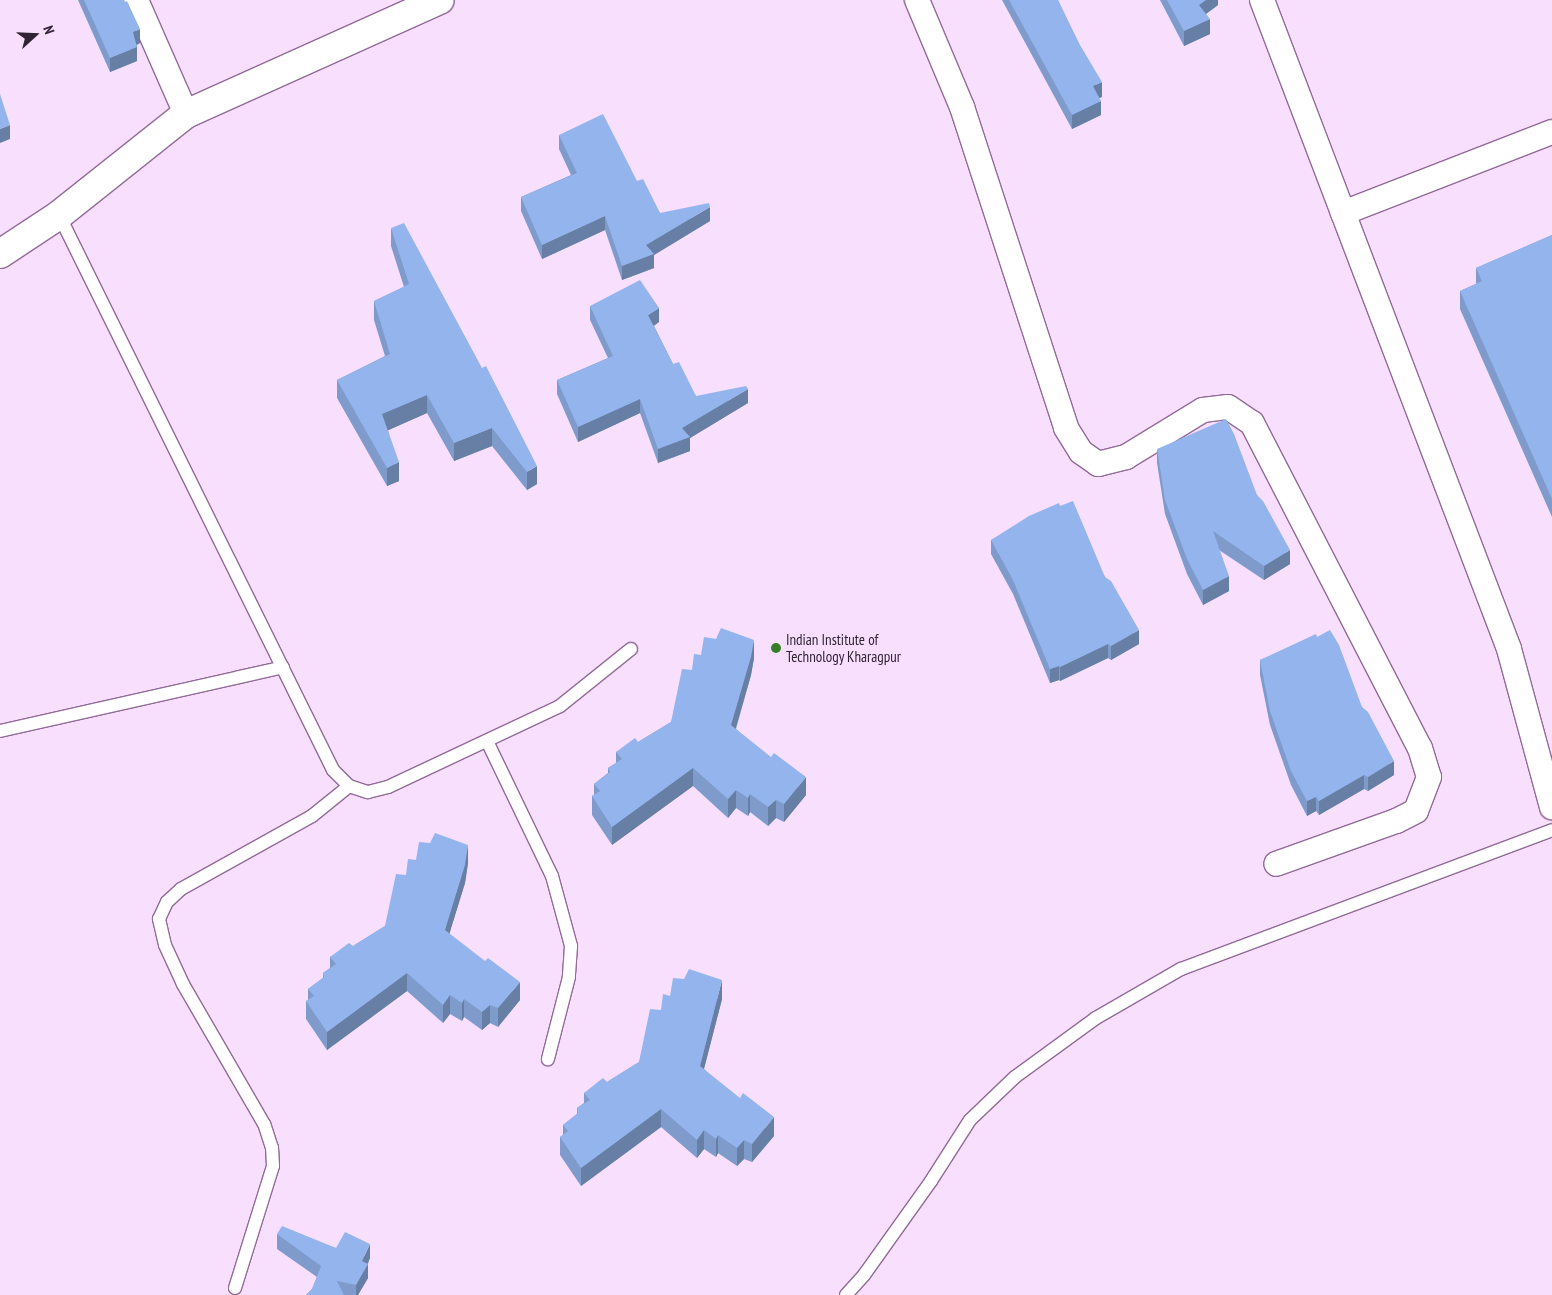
<!DOCTYPE html>
<html>
<head>
<meta charset="utf-8">
<style>
  body { margin:0 }
  #map { position:relative; width:1552px; height:1295px; overflow:hidden; background:#f8dffd; font-family:"PT Sans Narrow",sans-serif }
  div>[style] { position:absolute }
  .roads { filter:drop-shadow(1px 0 #916b99) drop-shadow(-1px 0 #916b99) drop-shadow(0 1px #916b99) drop-shadow(0 -1px #916b99) }
  .service>* { height:12px; margin:-6px; padding:0 6px; transform-origin:6px; border-radius:6px; background:#fff }
  .minor>* { height:24px; margin:-12px; padding:0 12px; transform-origin:12px; border-radius:12px; background:#fff }
  .tertiary>* { height:28px; margin:-14px; padding:0 14px; transform-origin:14px; border-radius:14px; background:#fff }
  .wall>* { inset:0; background:#7e9bcb }
  .shaded-wall>* { inset:0; background:#677ea5 }
  .building>* { inset:0; background:#93b4ec }
  .dots>* { width:14px; height:14px; translate:-50% -50%; box-sizing:border-box; border:2px solid #f8dffd; border-radius:50% }
  span { translate:-50% -50%; white-space:nowrap; text-align:center; line-height:1.15; -webkit-text-stroke:4px #f8dffd; paint-order:stroke }
  .poi-label { font-size:15px; color:#312235 }
  .left { translate:0 -50%; text-align:left }
  .north { position:absolute; left:10px; top:10px; width:50px; height:50px; -webkit-text-stroke:4px #f8dffd; paint-order:stroke; rotate:70deg; font-size:14px; font-weight:700; line-height:20px; text-align:center; color:#312235 }
  .north::after { content:''; display:block; margin:auto; width:18px; height:22px; background:#312235; clip-path:polygon(50% 0,100% 100%,50% 72%,0 100%) }
</style>
</head>
<body>
<div id="map">
  <div class="roads">
    <div class="service">
      <i style="left:59px;top:215px;width:619px;rotate:63.72deg"></i>
      <i style="left:333px;top:770px;width:23px;rotate:45deg"></i>
      <i style="left:349px;top:786px;width:20px;rotate:18deg"></i>
      <i style="left:368px;top:792px;width:21px;rotate:-14deg"></i>
      <i style="left:388px;top:787px;width:190px;rotate:-25.2deg"></i>
      <i style="left:560px;top:706px;width:91px;rotate:-38.8deg"></i>
      <i style="left:0;top:731px;width:290px;rotate:-12.7deg"></i>
      <i style="left:487px;top:741px;width:150px;rotate:64.3deg"></i>
      <i style="left:552px;top:876px;width:73px;rotate:74.8deg"></i>
      <i style="left:571px;top:946px;width:31px;rotate:94deg"></i>
      <i style="left:569px;top:977px;width:85px;rotate:104.4deg"></i>
      <i style="left:235px;top:1288px;width:128px;rotate:-72.7deg"></i>
      <i style="left:273px;top:1166px;width:18px;rotate:-93deg"></i>
      <i style="left:272px;top:1148px;width:25px;rotate:-108deg"></i>
      <i style="left:264px;top:1124px;width:162px;rotate:-120.1deg"></i>
      <i style="left:183px;top:984px;width:43px;rotate:-114.8deg"></i>
      <i style="left:165px;top:945px;width:27px;rotate:-103deg"></i>
      <i style="left:159px;top:919px;width:19px;rotate:-65deg"></i>
      <i style="left:167px;top:902px;width:19px;rotate:-43deg"></i>
      <i style="left:181px;top:889px;width:150px;rotate:-29.1deg"></i>
      <i style="left:312px;top:816px;width:48px;rotate:-39deg"></i>
      <i style="left:846px;top:1295px;width:27px;rotate:-48deg"></i>
      <i style="left:864px;top:1275px;width:115px;rotate:-54.5deg"></i>
      <i style="left:931px;top:1181px;width:72px;rotate:-57.4deg"></i>
      <i style="left:970px;top:1120px;width:62px;rotate:-43.7deg"></i>
      <i style="left:1015px;top:1077px;width:100px;rotate:-36.1deg"></i>
      <i style="left:1096px;top:1018px;width:98px;rotate:-30deg"></i>
      <i style="left:1181px;top:969px;width:396px;rotate:-20.5deg"></i>
    </div>
    <div class="minor">
      <i style="left:136px;top:0;width:124px;rotate:66.3deg"></i>
      <i style="left:917px;top:0;width:116px;rotate:67.2deg"></i>
      <i style="left:962px;top:107px;width:337px;rotate:72deg"></i>
      <i style="left:1066px;top:428px;width:28px;rotate:58deg"></i>
      <i style="left:1081px;top:452px;width:21px;rotate:35deg"></i>
      <i style="left:1098px;top:464px;width:29px;rotate:-14deg"></i>
      <i style="left:1126px;top:457px;width:90px;rotate:-31.4deg"></i>
      <i style="left:1203px;top:410px;width:25px;rotate:-7deg"></i>
      <i style="left:1228px;top:407px;width:29px;rotate:34deg"></i>
      <i style="left:1252px;top:423px;width:366px;rotate:62.7deg"></i>
      <i style="left:1420px;top:748px;width:30px;rotate:73deg"></i>
      <i style="left:1429px;top:777px;width:36px;rotate:111deg"></i>
      <i style="left:1416px;top:811px;width:22px;rotate:153deg"></i>
      <i style="left:1396px;top:821px;width:127px;rotate:160.3deg"></i>
      <i style="left:1262px;top:0;width:694px;rotate:69.16deg"></i>
      <i style="left:1509px;top:649px;width:164px;rotate:74.8deg"></i>
      <i style="left:1343px;top:213px;width:224px;rotate:-21.2deg"></i>
    </div>
    <div class="tertiary">
      <i style="left:0;top:254px;width:71px;rotate:-33.5deg"></i>
      <i style="left:59px;top:215px;width:162px;rotate:-38.5deg"></i>
      <i style="left:186px;top:114px;width:278px;rotate:-24.2deg"></i>
    </div>
  </div>
  <div class="wall">
    <i style="clip-path:polygon(78px 0,124px 0,140px 43px,137px 45px,137px 61px,110px 72px)"></i>
    <i style="clip-path:polygon(1002px 0,1058px 0,1102px 97px,1099px 98px,1101px 115px,1072px 129px)"></i>
    <i style="clip-path:polygon(1160px 0,1218px 0,1218px 5px,1206px 14px,1210px 34px,1184px 46px)"></i>
    <i style="clip-path:polygon(559px 135px,637px 181px,660px 213px,710px 221px,654px 255px,654px 268px,622px 280px,605px 230px,542px 259px,521px 211px,521px 197px,571px 175px,559px 149px)"></i>
    <i style="clip-path:polygon(391px 228px,537px 484px,527px 490px,492px 446px,454px 461px,427px 413px,388px 430px,399px 481px,387px 486px,337px 398px,337px 380px,385px 356px,374px 320px,374px 301px,404px 287px,391px 246px)"></i>
    <i style="clip-path:polygon(1552px 235px,1552px 517px,1460px 309px,1460px 291px,1476px 284px,1476px 268px)"></i>
    <i style="clip-path:polygon(590px 306px,659px 322px,654px 326px,673px 364px,696px 396px,748px 403px,690px 438px,690px 451px,658px 463px,640px 413px,578px 442px,557px 394px,557px 380px,608px 358px,590px 320px)"></i>
    <i style="clip-path:polygon(1157px 449px,1257px 495px,1290px 564px,1264px 580px,1219px 550px,1229px 591px,1203px 605px,1187px 574px,1165px 514px,1157px 463px)"></i>
    <i style="clip-path:polygon(1060px 506px,1105px 577px,1139px 644px,1111px 660px,1108px 658px,1060px 681px,1059px 680px,1050px 683px,1013px 594px,991px 554px,991px 540px)"></i>
    <i style="clip-path:polygon(1317px 637px,1362px 707px,1394px 775px,1368px 791px,1364px 789px,1319px 815px,1316px 811px,1307px 816px,1291px 785px,1270px 725px,1260px 675px,1260px 660px)"></i>
    <i style="clip-path:polygon(701px 655px,754px 658px,751px 675px,736px 729px,806px 795px,784px 822px,776px 818px,768px 826px,750px 812px,748px 816px,736px 808px,728px 818px,693px 786px,612px 845px,592px 815px,592px 796px,594px 795px,594px 784px,608px 773px,608px 768px,616px 763px,616px 752px,638px 742px,671px 722px,692px 670px)"></i>
    <i style="clip-path:polygon(416px 860px,468px 863px,465px 883px,449px 934px,520px 1000px,498px 1027px,490px 1023px,482px 1030px,464px 1017px,462px 1021px,450px 1014px,443px 1023px,407px 991px,327px 1050px,306px 1019px,306px 1001px,308px 1000px,308px 989px,323px 978px,323px 973px,330px 968px,330px 957px,353px 946px,385px 926px,406px 875px)"></i>
    <i style="clip-path:polygon(670px 996px,722px 999px,704px 1069px,774px 1136px,752px 1162px,744px 1159px,737px 1166px,718px 1153px,716px 1157px,704px 1149px,697px 1158px,661px 1127px,581px 1186px,560px 1155px,560px 1137px,563px 1135px,563px 1125px,577px 1114px,577px 1108px,584px 1103px,584px 1093px,607px 1082px,639px 1062px,661px 1010px)"></i>
    <i style="clip-path:polygon(277px 1234px,336px 1248px,370px 1258px,368px 1264px,368px 1278px,358px 1295px,306px 1295px,312px 1289px,317px 1277px,277px 1249px)"></i>
  </div>
  <div class="shaded-wall">
    <i style="clip-path:polygon(1206px 0,1218px 0,1218px 5px,1199px 19px,1199px 5px)"></i>
    <i style="clip-path:polygon(1210px 19px,1210px 34px,1184px 46px,1184px 31px)"></i>
    <i style="clip-path:polygon(140px 29px,140px 43px,133px 46px,133px 32px)"></i>
    <i style="clip-path:polygon(137px 47px,137px 61px,110px 72px,110px 58px)"></i>
    <i style="clip-path:polygon(1102px 82px,1102px 97px,1093px 100px,1093px 86px)"></i>
    <i style="clip-path:polygon(1101px 101px,1101px 115px,1072px 129px,1072px 115px)"></i>
    <i style="clip-path:polygon(10px 125px,10px 139px,0 143px,0 129px)"></i>
    <i style="clip-path:polygon(710px 207px,710px 221px,654px 255px,654px 268px,622px 280px,622px 266px,646px 245px)"></i>
    <i style="clip-path:polygon(605px 216px,605px 230px,542px 259px,542px 245px)"></i>
    <i style="clip-path:polygon(659px 308px,659px 322px,648px 329px,648px 315px)"></i>
    <i style="clip-path:polygon(748px 389px,748px 403px,690px 438px,690px 451px,658px 463px,658px 449px,682px 428px)"></i>
    <i style="clip-path:polygon(427px 395px,427px 413px,382px 433px,382px 414px)"></i>
    <i style="clip-path:polygon(640px 399px,640px 413px,578px 442px,578px 427px)"></i>
    <i style="clip-path:polygon(492px 428px,492px 446px,454px 461px,454px 443px)"></i>
    <i style="clip-path:polygon(399px 462px,399px 481px,387px 486px,387px 468px)"></i>
    <i style="clip-path:polygon(537px 466px,537px 484px,527px 490px,527px 472px)"></i>
    <i style="clip-path:polygon(1290px 550px,1290px 564px,1264px 580px,1264px 566px)"></i>
    <i style="clip-path:polygon(1229px 576px,1229px 591px,1203px 605px,1203px 590px)"></i>
    <i style="clip-path:polygon(1139px 630px,1139px 644px,1111px 660px,1111px 646px)"></i>
    <i style="clip-path:polygon(754px 640px,754px 658px,751px 675px,731px 744px,731px 725px)"></i>
    <i style="clip-path:polygon(1108px 644px,1108px 658px,1060px 681px,1060px 667px)"></i>
    <i style="clip-path:polygon(1059px 666px,1059px 680px,1050px 683px,1050px 669px)"></i>
    <i style="clip-path:polygon(1394px 761px,1394px 775px,1368px 791px,1368px 777px)"></i>
    <i style="clip-path:polygon(693px 768px,693px 786px,612px 845px,612px 827px)"></i>
    <i style="clip-path:polygon(1364px 775px,1364px 789px,1319px 815px,1319px 801px)"></i>
    <i style="clip-path:polygon(806px 777px,806px 795px,784px 822px,784px 804px)"></i>
    <i style="clip-path:polygon(736px 790px,736px 808px,728px 818px,728px 799px)"></i>
    <i style="clip-path:polygon(750px 794px,750px 812px,748px 816px,748px 798px)"></i>
    <i style="clip-path:polygon(1316px 797px,1316px 811px,1307px 816px,1307px 801px)"></i>
    <i style="clip-path:polygon(776px 800px,776px 818px,768px 826px,768px 807px)"></i>
    <i style="clip-path:polygon(468px 845px,468px 863px,465px 883px,445px 948px,445px 930px)"></i>
    <i style="clip-path:polygon(407px 973px,407px 991px,327px 1050px,327px 1032px)"></i>
    <i style="clip-path:polygon(722px 980px,722px 999px,700px 1084px,700px 1066px)"></i>
    <i style="clip-path:polygon(520px 982px,520px 1000px,498px 1027px,498px 1008px)"></i>
    <i style="clip-path:polygon(450px 995px,450px 1014px,443px 1023px,443px 1005px)"></i>
    <i style="clip-path:polygon(464px 999px,464px 1017px,462px 1021px,462px 1003px)"></i>
    <i style="clip-path:polygon(490px 1005px,490px 1023px,482px 1030px,482px 1012px)"></i>
    <i style="clip-path:polygon(661px 1109px,661px 1127px,581px 1186px,581px 1168px)"></i>
    <i style="clip-path:polygon(774px 1117px,774px 1136px,752px 1162px,752px 1144px)"></i>
    <i style="clip-path:polygon(704px 1130px,704px 1149px,697px 1158px,697px 1140px)"></i>
    <i style="clip-path:polygon(718px 1135px,718px 1153px,716px 1157px,716px 1139px)"></i>
    <i style="clip-path:polygon(744px 1140px,744px 1159px,737px 1166px,737px 1148px)"></i>
    <i style="clip-path:polygon(370px 1244px,370px 1258px,363px 1273px,368px 1264px,368px 1278px,358px 1295px,356px 1295px,356px 1285px,362px 1261px)"></i>
  </div>
  <div class="building">
    <i style="clip-path:polygon(84px 0,124px 0,125px 2px,127px 1px,140px 29px,133px 32px,137px 47px,110px 58px)"></i>
    <i style="clip-path:polygon(1009px 0,1058px 0,1080px 45px,1102px 82px,1093px 86px,1101px 101px,1072px 115px)"></i>
    <i style="clip-path:polygon(1167px 0,1206px 0,1199px 5px,1210px 19px,1184px 31px)"></i>
    <i style="clip-path:polygon(0 94px,10px 125px,0 129px)"></i>
    <i style="clip-path:polygon(603px 114px,637px 181px,643px 179px,660px 213px,709px 203px,710px 207px,646px 245px,654px 254px,622px 266px,605px 216px,542px 245px,521px 197px,577px 173px,559px 135px)"></i>
    <i style="clip-path:polygon(404px 223px,482px 368px,486px 366px,537px 466px,527px 472px,492px 428px,454px 443px,427px 395px,382px 414px,399px 462px,387px 468px,337px 380px,390px 354px,374px 301px,409px 284px,391px 228px)"></i>
    <i style="clip-path:polygon(1552px 235px,1552px 499px,1460px 291px,1482px 281px,1476px 268px)"></i>
    <i style="clip-path:polygon(640px 280px,659px 308px,648px 315px,673px 364px,679px 362px,696px 396px,746px 386px,748px 389px,682px 428px,690px 437px,658px 449px,640px 399px,578px 427px,557px 380px,613px 356px,590px 306px)"></i>
    <i style="clip-path:polygon(1226px 419px,1234px 434px,1257px 495px,1263px 501px,1290px 550px,1264px 566px,1213px 531px,1229px 576px,1203px 590px,1187px 559px,1165px 500px,1157px 449px)"></i>
    <i style="clip-path:polygon(1073px 501px,1105px 577px,1111px 581px,1139px 630px,1111px 646px,1108px 644px,1060px 667px,1059px 666px,1050px 669px,1013px 580px,991px 540px,1029px 516px,1059px 503px,1060px 506px)"></i>
    <i style="clip-path:polygon(721px 628px,754px 640px,751px 657px,731px 725px,771px 757px,774px 753px,806px 777px,784px 804px,776px 800px,768px 807px,750px 794px,748px 798px,736px 790px,728px 799px,693px 768px,612px 827px,592px 796px,600px 791px,594px 784px,610px 772px,608px 768px,622px 759px,616px 752px,635px 738px,638px 742px,671px 722px,682px 669px,692px 670px,694px 654px,701px 655px,704px 637px,716px 639px)"></i>
    <i style="clip-path:polygon(1330px 630px,1339px 645px,1362px 707px,1368px 712px,1394px 761px,1368px 777px,1364px 775px,1319px 801px,1316px 797px,1307px 801px,1291px 771px,1270px 711px,1260px 660px,1316px 634px,1317px 637px)"></i>
    <i style="clip-path:polygon(435px 833px,468px 845px,465px 865px,445px 930px,485px 961px,488px 958px,520px 982px,498px 1008px,490px 1005px,482px 1012px,464px 999px,462px 1003px,450px 995px,443px 1005px,407px 973px,327px 1032px,306px 1001px,314px 996px,308px 989px,324px 977px,323px 973px,336px 964px,330px 957px,349px 943px,353px 946px,385px 926px,396px 874px,406px 875px,408px 859px,416px 860px,419px 842px,430px 843px)"></i>
    <i style="clip-path:polygon(689px 969px,722px 980px,700px 1066px,740px 1098px,743px 1093px,774px 1117px,752px 1144px,744px 1140px,737px 1148px,718px 1135px,716px 1139px,704px 1130px,697px 1140px,661px 1109px,581px 1168px,560px 1137px,568px 1131px,563px 1125px,578px 1113px,577px 1108px,590px 1100px,584px 1093px,603px 1078px,607px 1082px,639px 1062px,650px 1009px,661px 1010px,663px 994px,670px 996px,673px 978px,684px 979px)"></i>
    <i style="clip-path:polygon(282px 1226px,336px 1248px,345px 1232px,370px 1244px,362px 1261px,368px 1264px,356px 1285px,337px 1281px,344px 1295px,306px 1295px,312px 1289px,321px 1266px,277px 1234px)"></i>
  </div>
  <div class="dots">
    <i style="left:776px;top:648px;background:#357e25"></i>
  </div>
  <div class="poi-label">
    <span class="left" style="left:786px;top:648px">Indian Institute of<br>Technology Kharagpur</span>
  </div>
  <div class="north">N</div>
</div>
</body>
</html>
